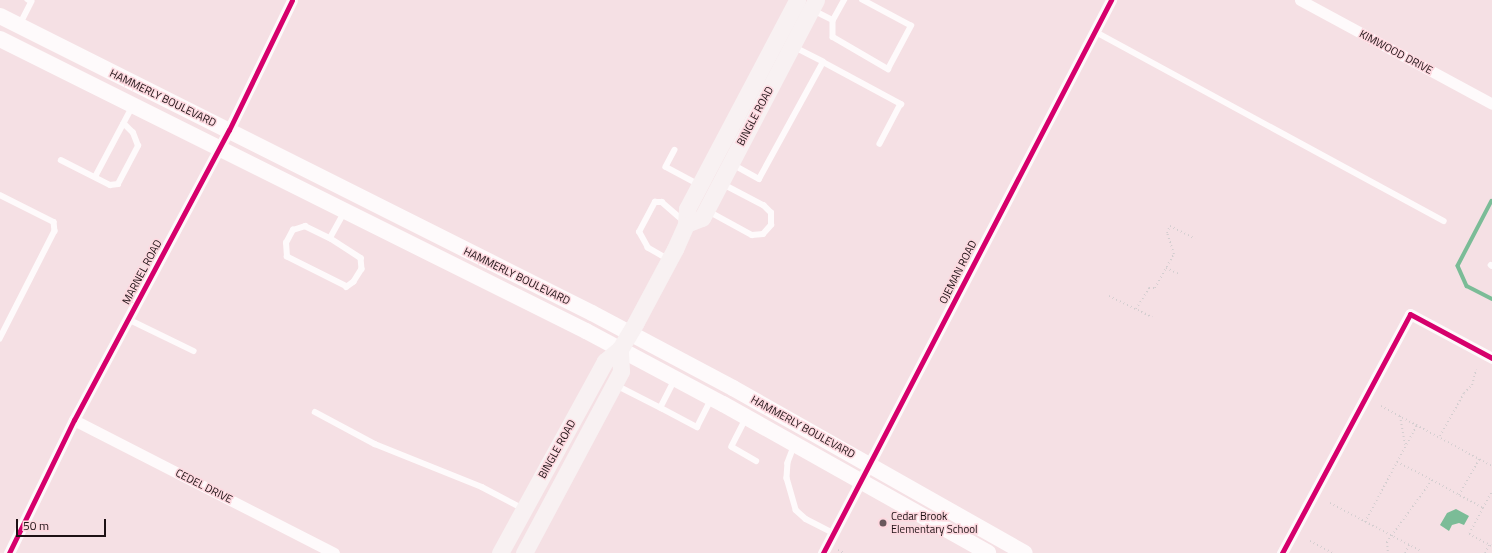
<!DOCTYPE html>
<html>
<head>
<meta charset="utf-8">
<style>
  body { margin:0 }
  #map { position:relative; width:1492px; height:553px; overflow:hidden; background:#f5e0e4; font-family:"Titillium Web",sans-serif }
  div>[style] { position:absolute }
  .water>* { inset:0; background:#7bbc97 }
  .stream>* { height:3.5px; margin:-1.75px; padding:0 1.75px; transform-origin:1.75px; border-radius:1.75px; background:#7bbc97 }
  .path>* { height:2px; margin-top:-1px; transform-origin:0; background:repeating-linear-gradient(90deg,#d4ced0 0 1px,transparent 0 4px) }
  .lane>* { height:5.5px; margin:-2.75px; padding:0 2.75px; transform-origin:2.75px; border-radius:2.75px; background:#fefafb }
  .street>* { height:11px; margin:-5.5px; padding:0 5.5px; transform-origin:5.5px; border-radius:5.5px; background:#fefafb }
  .secondary>* { height:16px; margin:-8px; padding:0 8px; transform-origin:8px; border-radius:8px; background:#fefafb }
  .primary>* { height:17px; margin:-8.5px; padding:0 8.5px; transform-origin:8.5px; border-radius:8.5px; background:#f8f1f2 }
  .cycleway>* { height:5px; margin:-2.5px; padding:0 2.5px; transform-origin:2.5px; border-radius:2.5px; background:#d6006c }
  .dots>* { width:11px; height:11px; translate:-50% -50%; box-sizing:border-box; border:2px solid #fdd8df; border-radius:50% }
  span { translate:-50% -50%; white-space:nowrap; text-align:center; line-height:1.15; -webkit-text-stroke:3px #fdd8df; paint-order:stroke }
  .street-label { font-size:11px; color:#1d1114 }
  .poi-label { font-size:11px; color:#1d1114 }
  .left { translate:0 -50%; text-align:left }
  .scale { position:absolute; left:16px; top:519px; width:90px; height:18px; box-sizing:border-box; border:2px solid #1d1114; border-top:0; padding-left:5px; font-size:12px; line-height:14px; white-space:nowrap; color:#1d1114; -webkit-text-stroke:3px #fdd8df; paint-order:stroke }
</style>
</head>
<body>
<div id="map">
  <div class="water">
    <i style="clip-path:polygon(1456px 509px,1469px 516px,1464px 525px,1459px 523px,1452px 525px,1449px 531px,1440px 525px,1447px 513px)"></i>
  </div>
  <div class="stream">
    <i style="left:1492px;top:201px;width:73px;rotate:117.6deg"></i>
    <i style="left:1458px;top:266px;width:22px;rotate:66deg"></i>
    <i style="left:1467px;top:286px;width:28px;rotate:27deg"></i>
  </div>
  <div class="path">
    <i style="left:1166px;top:268px;width:14px;rotate:25deg"></i>
    <i style="left:1109px;top:296px;width:48px;rotate:26deg"></i>
    <i style="left:1136px;top:309px;width:25px;rotate:-58deg"></i>
    <i style="left:1149px;top:288px;width:6px"></i>
    <i style="left:1155px;top:288px;width:39px;rotate:-61deg"></i>
    <i style="left:1174px;top:254px;width:22px;rotate:-108deg"></i>
    <i style="left:1167px;top:233px;width:8px;rotate:-67deg"></i>
    <i style="left:1170px;top:226px;width:28px;rotate:27deg"></i>
    <i style="left:1381px;top:406px;width:126px;rotate:28.4deg"></i>
    <i style="left:1400px;top:416px;width:29px;rotate:80deg"></i>
    <i style="left:1440px;top:436px;width:49px;rotate:-60.8deg"></i>
    <i style="left:1464px;top:393px;width:11px;rotate:-45deg"></i>
    <i style="left:1472px;top:385px;width:16px;rotate:-75deg"></i>
    <i style="left:1397px;top:462px;width:42px;rotate:-61.6deg"></i>
    <i style="left:1432px;top:480px;width:58px;rotate:28.8deg"></i>
    <i style="left:1483px;top:508px;width:30px;rotate:118deg"></i>
    <i style="left:1469px;top:534px;width:26px;rotate:28deg"></i>
    <i style="left:1459px;top:495px;width:43px;rotate:-60.4deg"></i>
    <i style="left:1330px;top:503px;width:103px;rotate:27.8deg"></i>
    <i style="left:1483px;top:508px;width:19px;rotate:-62deg"></i>
    <i style="left:1365px;top:522px;width:68px;rotate:-61.9deg"></i>
    <i style="left:1397px;top:462px;width:39px;rotate:27deg"></i>
    <i style="left:1432px;top:480px;width:77px;rotate:126deg"></i>
    <i style="left:1387px;top:542px;width:11px;rotate:85deg"></i>
    <i style="left:1310px;top:541px;width:26px;rotate:28deg"></i>
    <i style="left:838px;top:550px;width:7px;rotate:27deg"></i>
    <i style="left:1405px;top:553px;width:9px;rotate:-63deg"></i>
    <i style="left:1485px;top:553px;width:9px;rotate:-63deg"></i>
  </div>
  <div class="lane">
    <i style="left:813px;top:10px;width:22px;rotate:27deg"></i>
    <i style="left:833px;top:20px;width:17px;rotate:90deg"></i>
    <i style="left:833px;top:37px;width:64px;rotate:30.2deg"></i>
    <i style="left:888px;top:69px;width:49px;rotate:-61.9deg"></i>
    <i style="left:911px;top:26px;width:55px;rotate:-152deg"></i>
    <i style="left:833px;top:20px;width:23px;rotate:-61deg"></i>
    <i style="left:20px;top:24px;width:25px;rotate:-63deg"></i>
    <i style="left:31px;top:2px;width:4px;rotate:-146deg"></i>
    <i style="left:1094px;top:31px;width:398px;rotate:28.5deg"></i>
    <i style="left:823px;top:62px;width:89px;rotate:28.3deg"></i>
    <i style="left:901px;top:104px;width:45px;rotate:117.7deg"></i>
    <i style="left:675px;top:150px;width:19px;rotate:118deg"></i>
    <i style="left:666px;top:167px;width:36px;rotate:28deg"></i>
    <i style="left:61px;top:160px;width:55px;rotate:27deg"></i>
    <i style="left:110px;top:185px;width:8px;rotate:-7deg"></i>
    <i style="left:118px;top:184px;width:43px;rotate:-62.2deg"></i>
    <i style="left:138px;top:146px;width:14px;rotate:-111deg"></i>
    <i style="left:133px;top:133px;width:13px;rotate:-135deg"></i>
    <i style="left:732px;top:164px;width:31px;rotate:29deg"></i>
    <i style="left:759px;top:179px;width:133px;rotate:-61.3deg"></i>
    <i style="left:823px;top:62px;width:33px;rotate:-153deg"></i>
    <i style="left:95px;top:177px;width:79px;rotate:-62.1deg"></i>
    <i style="left:0;top:195px;width:60px;rotate:26.6deg"></i>
    <i style="left:54px;top:222px;width:9px;rotate:84deg"></i>
    <i style="left:55px;top:231px;width:121px;rotate:117deg"></i>
    <i style="left:708px;top:211px;width:50px;rotate:28.6deg"></i>
    <i style="left:752px;top:235px;width:11px;rotate:-5deg"></i>
    <i style="left:763px;top:234px;width:12px;rotate:-48deg"></i>
    <i style="left:771px;top:225px;width:12px;rotate:-90deg"></i>
    <i style="left:771px;top:213px;width:10px;rotate:-135deg"></i>
    <i style="left:764px;top:206px;width:47px;rotate:-152.4deg"></i>
    <i style="left:330px;top:238px;width:37px;rotate:33deg"></i>
    <i style="left:361px;top:258px;width:11px;rotate:85deg"></i>
    <i style="left:362px;top:269px;width:15px;rotate:122deg"></i>
    <i style="left:354px;top:282px;width:9px;rotate:144deg"></i>
    <i style="left:347px;top:287px;width:67px;rotate:-153.4deg"></i>
    <i style="left:287px;top:257px;width:14px;rotate:-94deg"></i>
    <i style="left:286px;top:243px;width:15px;rotate:-62deg"></i>
    <i style="left:293px;top:230px;width:13px;rotate:-18deg"></i>
    <i style="left:305px;top:226px;width:28px;rotate:26deg"></i>
    <i style="left:330px;top:238px;width:29px;rotate:-61deg"></i>
    <i style="left:667px;top:259px;width:22px;rotate:-150deg"></i>
    <i style="left:648px;top:248px;width:18px;rotate:-119deg"></i>
    <i style="left:639px;top:232px;width:34px;rotate:-62deg"></i>
    <i style="left:655px;top:202px;width:7px"></i>
    <i style="left:662px;top:202px;width:28px;rotate:41deg"></i>
    <i style="left:1491px;top:265px;width:1px;rotate:45deg"></i>
    <i style="left:128px;top:319px;width:73px;rotate:25.9deg"></i>
    <i style="left:675px;top:380px;width:31px;rotate:117deg"></i>
    <i style="left:661px;top:408px;width:41px;rotate:27.8deg"></i>
    <i style="left:697px;top:427px;width:30px;rotate:-63deg"></i>
    <i style="left:616px;top:385px;width:51px;rotate:27.1deg"></i>
    <i style="left:315px;top:412px;width:68px;rotate:28.1deg"></i>
    <i style="left:375px;top:444px;width:115px;rotate:21.9deg"></i>
    <i style="left:482px;top:487px;width:45px;rotate:27.7deg"></i>
    <i style="left:746px;top:419px;width:31px;rotate:117deg"></i>
    <i style="left:732px;top:447px;width:28px;rotate:30deg"></i>
    <i style="left:794px;top:447px;width:17px;rotate:111deg"></i>
    <i style="left:788px;top:463px;width:15px;rotate:94deg"></i>
    <i style="left:787px;top:478px;width:33px;rotate:74deg"></i>
    <i style="left:796px;top:510px;width:13px;rotate:42deg"></i>
    <i style="left:806px;top:519px;width:30px;rotate:27deg"></i>
  </div>
  <div class="street">
    <i style="left:1300px;top:0;width:218px;rotate:28.4deg"></i>
    <i style="left:74px;top:420px;width:292px;rotate:27.1deg"></i>
    <i style="left:9px;top:553px;width:148px;rotate:-64deg"></i>
    <i style="left:74px;top:420px;width:329px;rotate:-61.9deg"></i>
    <i style="left:229px;top:130px;width:144px;rotate:-64.1deg"></i>
    <i style="left:823px;top:553px;width:624px;rotate:-62.49deg"></i>
    <i style="left:1282px;top:553px;width:271px;rotate:-61.8deg"></i>
    <i style="left:1410px;top:314px;width:93px;rotate:28.2deg"></i>
  </div>
  <div class="secondary">
    <i style="left:0;top:16px;width:662px;rotate:26.64deg"></i>
    <i style="left:592px;top:313px;width:160px;rotate:28deg"></i>
    <i style="left:733px;top:388px;width:335px;rotate:29.5deg"></i>
    <i style="left:0;top:39px;width:655px;rotate:26.49deg"></i>
    <i style="left:586px;top:331px;width:155px;rotate:28.1deg"></i>
    <i style="left:723px;top:404px;width:304px;rotate:29.3deg"></i>
  </div>
  <div class="primary">
    <i style="left:686px;top:224px;width:17px;rotate:-21deg"></i>
    <i style="left:702px;top:218px;width:246px;rotate:-62.4deg"></i>
    <i style="left:500px;top:553px;width:219px;rotate:-61.3deg"></i>
    <i style="left:605px;top:361px;width:19px;rotate:-39deg"></i>
    <i style="left:620px;top:349px;width:31px;rotate:-59deg"></i>
    <i style="left:636px;top:322px;width:83px;rotate:-61.9deg"></i>
    <i style="left:675px;top:249px;width:27px;rotate:-66deg"></i>
    <i style="left:686px;top:224px;width:15px;rotate:-86deg"></i>
    <i style="left:687px;top:209px;width:236px;rotate:-62.2deg"></i>
    <i style="left:524px;top:553px;width:206px;rotate:-61.9deg"></i>
    <i style="left:621px;top:371px;width:22px;rotate:-93deg"></i>
  </div>
  <div class="cycleway">
    <i style="left:9px;top:553px;width:148px;rotate:-64deg"></i>
    <i style="left:74px;top:420px;width:329px;rotate:-61.9deg"></i>
    <i style="left:229px;top:130px;width:144px;rotate:-64.1deg"></i>
    <i style="left:823px;top:553px;width:624px;rotate:-62.49deg"></i>
    <i style="left:1282px;top:553px;width:271px;rotate:-61.8deg"></i>
    <i style="left:1410px;top:314px;width:93px;rotate:28.2deg"></i>
  </div>
  <div class="dots">
    <i style="left:883px;top:523px;background:#69595d"></i>
  </div>
  <div class="street-label">
    <span style="left:1396px;top:52px;rotate:28deg">KIMWOOD DRIVE</span>
    <span style="left:163px;top:98px;rotate:26deg">HAMMERLY BOULEVARD</span>
    <span style="left:755px;top:116px;rotate:-62deg">BINGLE ROAD</span>
    <span style="left:142px;top:272px;rotate:-62deg">MARNEL ROAD</span>
    <span style="left:958px;top:272px;rotate:-63deg">OJEMAN ROAD</span>
    <span style="left:517px;top:276px;rotate:26deg">HAMMERLY BOULEVARD</span>
    <span style="left:803px;top:427px;rotate:29deg">HAMMERLY BOULEVARD</span>
    <span style="left:557px;top:449px;rotate:-61deg">BINGLE ROAD</span>
    <span style="left:204px;top:486px;rotate:27deg">CEDEL DRIVE</span>
  </div>
  <div class="poi-label">
    <span class="left" style="left:891px;top:523px">Cedar Brook<br>Elementary School</span>
  </div>
  <div class="scale">50 m</div>
</div>
</body>
</html>
